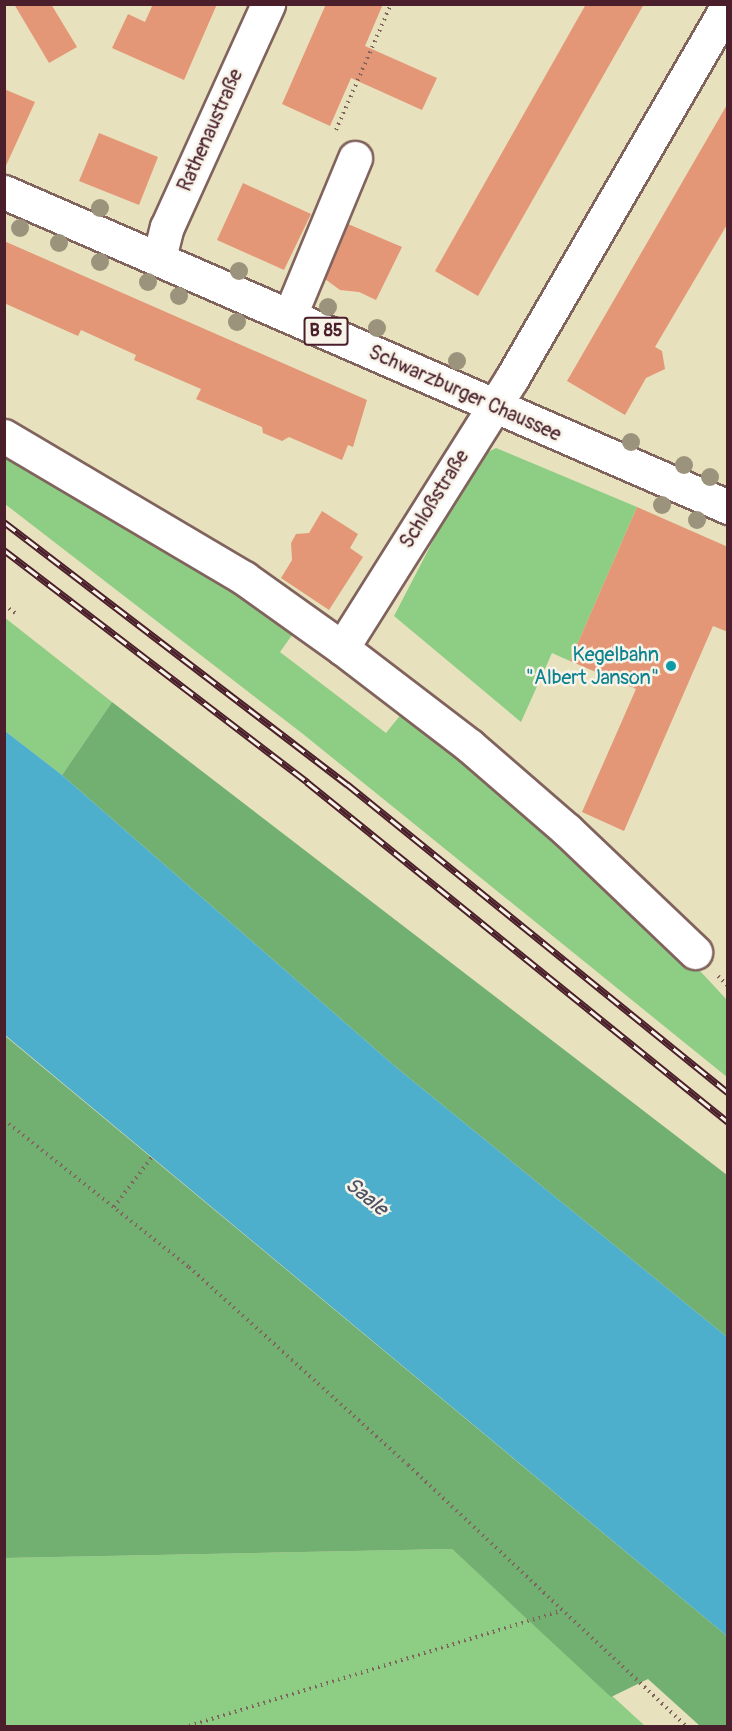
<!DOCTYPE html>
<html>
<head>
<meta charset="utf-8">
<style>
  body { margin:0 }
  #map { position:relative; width:732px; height:1731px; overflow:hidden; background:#e8e1bd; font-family:Pangolin,sans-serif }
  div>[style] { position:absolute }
  .green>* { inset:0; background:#8dcd84 }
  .forest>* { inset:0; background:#72b072 }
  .water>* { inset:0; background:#4eafcd }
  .building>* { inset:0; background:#e49777 }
  .path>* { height:4px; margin-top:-2px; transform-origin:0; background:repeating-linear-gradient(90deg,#81635e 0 1.5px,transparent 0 6px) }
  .roads { filter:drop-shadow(2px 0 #81635e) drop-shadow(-2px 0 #81635e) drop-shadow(0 2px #81635e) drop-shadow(0 -2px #81635e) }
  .minor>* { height:33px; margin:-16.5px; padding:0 16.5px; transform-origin:16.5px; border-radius:16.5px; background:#fff }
  .major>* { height:33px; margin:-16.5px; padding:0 16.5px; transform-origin:16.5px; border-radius:16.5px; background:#fff }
  .rail>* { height:7px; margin-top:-3.5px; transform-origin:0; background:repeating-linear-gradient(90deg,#f7f3e8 0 14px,#4a1f2b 0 28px); box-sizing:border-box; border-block:2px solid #4a1f2b }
  .trees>* { width:18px; height:18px; margin:-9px; border-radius:50%; background:#9c937c }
  .dots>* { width:16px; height:16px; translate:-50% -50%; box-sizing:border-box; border:3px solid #f7f3e8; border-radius:50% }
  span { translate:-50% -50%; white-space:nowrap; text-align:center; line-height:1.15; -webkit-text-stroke:5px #f7f3e8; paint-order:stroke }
  .shield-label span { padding:2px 4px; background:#f7f3e8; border:2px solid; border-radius:4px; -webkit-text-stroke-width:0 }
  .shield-label { font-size:18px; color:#4a1f2b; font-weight:700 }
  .street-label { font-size:20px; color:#4a1f2b }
  .culture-label { font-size:20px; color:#0d838f }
  .right { translate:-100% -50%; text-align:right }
  .water-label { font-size:21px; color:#4b5164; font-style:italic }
  .frame { position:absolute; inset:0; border:6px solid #4a1f2b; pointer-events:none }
</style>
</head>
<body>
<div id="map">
  <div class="green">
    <i style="clip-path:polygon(4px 445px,297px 628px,280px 652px,386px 733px,407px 707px,663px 931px,727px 1000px,727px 1077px,303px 734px,5px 504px)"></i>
    <i style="clip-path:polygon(496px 448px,637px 507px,570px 661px,552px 653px,521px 722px,394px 616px,476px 458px)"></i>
    <i style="clip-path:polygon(4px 617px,112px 702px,62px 775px,5px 731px)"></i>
    <i style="clip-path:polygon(452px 1549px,645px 1726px,5px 1726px,4px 1558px)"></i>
  </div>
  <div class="forest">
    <i style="clip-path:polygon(112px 702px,727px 1175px,727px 1337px,397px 1068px,62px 775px)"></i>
    <i style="clip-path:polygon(4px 1035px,727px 1636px,727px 1726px,700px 1726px,648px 1679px,611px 1697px,452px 1549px,5px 1558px)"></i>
  </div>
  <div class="water">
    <i style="clip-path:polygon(5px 731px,62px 775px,397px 1068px,727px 1337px,727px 1636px,5px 1035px)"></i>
  </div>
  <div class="building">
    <i style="clip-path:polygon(14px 4px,51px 4px,77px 47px,49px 63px)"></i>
    <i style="clip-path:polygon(153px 4px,217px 4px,184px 80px,112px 48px,128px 14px,145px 22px)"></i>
    <i style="clip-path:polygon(326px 4px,383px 4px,365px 46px,437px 78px,422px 110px,351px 78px,330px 126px,282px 104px)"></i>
    <i style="clip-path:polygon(586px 4px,644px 4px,478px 296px,435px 271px)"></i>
    <i style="clip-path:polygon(4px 89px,35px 102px,4px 170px)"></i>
    <i style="clip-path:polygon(728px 103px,728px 223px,655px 347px,662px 351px,665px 369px,646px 378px,625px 415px,567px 381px)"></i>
    <i style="clip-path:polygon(99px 133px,158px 157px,139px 205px,79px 181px)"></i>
    <i style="clip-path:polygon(243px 183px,311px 214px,284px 270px,217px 240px)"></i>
    <i style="clip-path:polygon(348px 224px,402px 247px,376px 300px,359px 292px,340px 290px,325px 279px)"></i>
    <i style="clip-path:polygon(4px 241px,367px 400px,353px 447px,348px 445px,342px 460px,289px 437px,282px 441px,263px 433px,262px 427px,196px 399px,201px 389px,134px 360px,136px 355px,81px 330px,78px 336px,4px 303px)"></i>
    <i style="clip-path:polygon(637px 507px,728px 547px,728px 632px,713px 626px,624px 831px,582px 812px,636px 689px,570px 661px)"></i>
    <i style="clip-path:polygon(322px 511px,358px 534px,350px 548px,363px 557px,329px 610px,281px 578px,292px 560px,291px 543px,296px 534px,309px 533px)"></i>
  </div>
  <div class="path">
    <i style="left:336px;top:130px;width:137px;rotate:-66.4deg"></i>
    <i style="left:4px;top:605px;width:14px;rotate:36deg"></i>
    <i style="left:718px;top:976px;width:14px;rotate:45deg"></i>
    <i style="left:4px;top:1120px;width:236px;rotate:38.5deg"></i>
    <i style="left:189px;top:1267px;width:295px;rotate:42.1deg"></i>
    <i style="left:408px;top:1465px;width:381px;rotate:43.2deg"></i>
    <i style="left:114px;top:1207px;width:63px;rotate:-52.8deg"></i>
    <i style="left:189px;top:1726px;width:388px;rotate:-17.2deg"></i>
  </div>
  <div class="roads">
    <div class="minor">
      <i style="left:159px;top:258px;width:32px;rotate:-76deg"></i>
      <i style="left:167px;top:227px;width:245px;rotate:-65.6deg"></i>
      <i style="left:290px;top:315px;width:170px;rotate:-67.5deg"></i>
      <i style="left:4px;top:436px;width:279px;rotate:30.6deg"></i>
      <i style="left:244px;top:578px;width:120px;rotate:35.5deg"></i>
      <i style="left:342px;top:648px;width:161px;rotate:37.4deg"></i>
      <i style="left:470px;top:746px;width:128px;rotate:40.9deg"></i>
      <i style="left:567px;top:830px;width:177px;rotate:43.6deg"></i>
      <i style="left:342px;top:648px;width:319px;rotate:-57.8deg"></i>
      <i style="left:512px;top:378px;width:430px;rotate:-59.9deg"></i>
    </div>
    <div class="major">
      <i style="left:4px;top:192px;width:790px;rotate:23.51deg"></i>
    </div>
  </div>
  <div class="rail">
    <i style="left:4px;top:522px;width:432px;rotate:37.4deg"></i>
    <i style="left:347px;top:784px;width:490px;rotate:39deg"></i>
    <i style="left:4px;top:550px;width:382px;rotate:37.4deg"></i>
    <i style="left:307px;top:782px;width:541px;rotate:38.92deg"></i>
  </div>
  <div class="trees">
    <i style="left:100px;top:208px"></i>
    <i style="left:20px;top:228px"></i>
    <i style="left:59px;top:243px"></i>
    <i style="left:100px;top:262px"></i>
    <i style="left:239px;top:271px"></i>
    <i style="left:148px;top:282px"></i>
    <i style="left:179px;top:296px"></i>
    <i style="left:328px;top:307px"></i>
    <i style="left:237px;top:322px"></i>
    <i style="left:377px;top:328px"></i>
    <i style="left:457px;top:361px"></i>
    <i style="left:631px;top:442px"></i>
    <i style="left:684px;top:465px"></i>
    <i style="left:710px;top:477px"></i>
    <i style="left:662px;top:505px"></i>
    <i style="left:697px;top:520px"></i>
  </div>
  <div class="dots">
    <i style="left:671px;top:666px;background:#0f9aa8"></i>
  </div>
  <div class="shield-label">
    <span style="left:326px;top:331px">B 85</span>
  </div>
  <div class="street-label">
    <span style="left:210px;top:130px;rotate:-66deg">Rathenaustraße</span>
    <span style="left:465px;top:393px;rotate:24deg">Schwarzburger Chaussee</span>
    <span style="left:434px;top:499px;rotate:-58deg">Schloßstraße</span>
  </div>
  <div class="culture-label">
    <span class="right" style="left:659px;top:666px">Kegelbahn<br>"Albert Janson"</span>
  </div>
  <div class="water-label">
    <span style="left:366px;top:1197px;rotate:39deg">Saale</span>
  </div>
  <div class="frame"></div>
</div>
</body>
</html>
